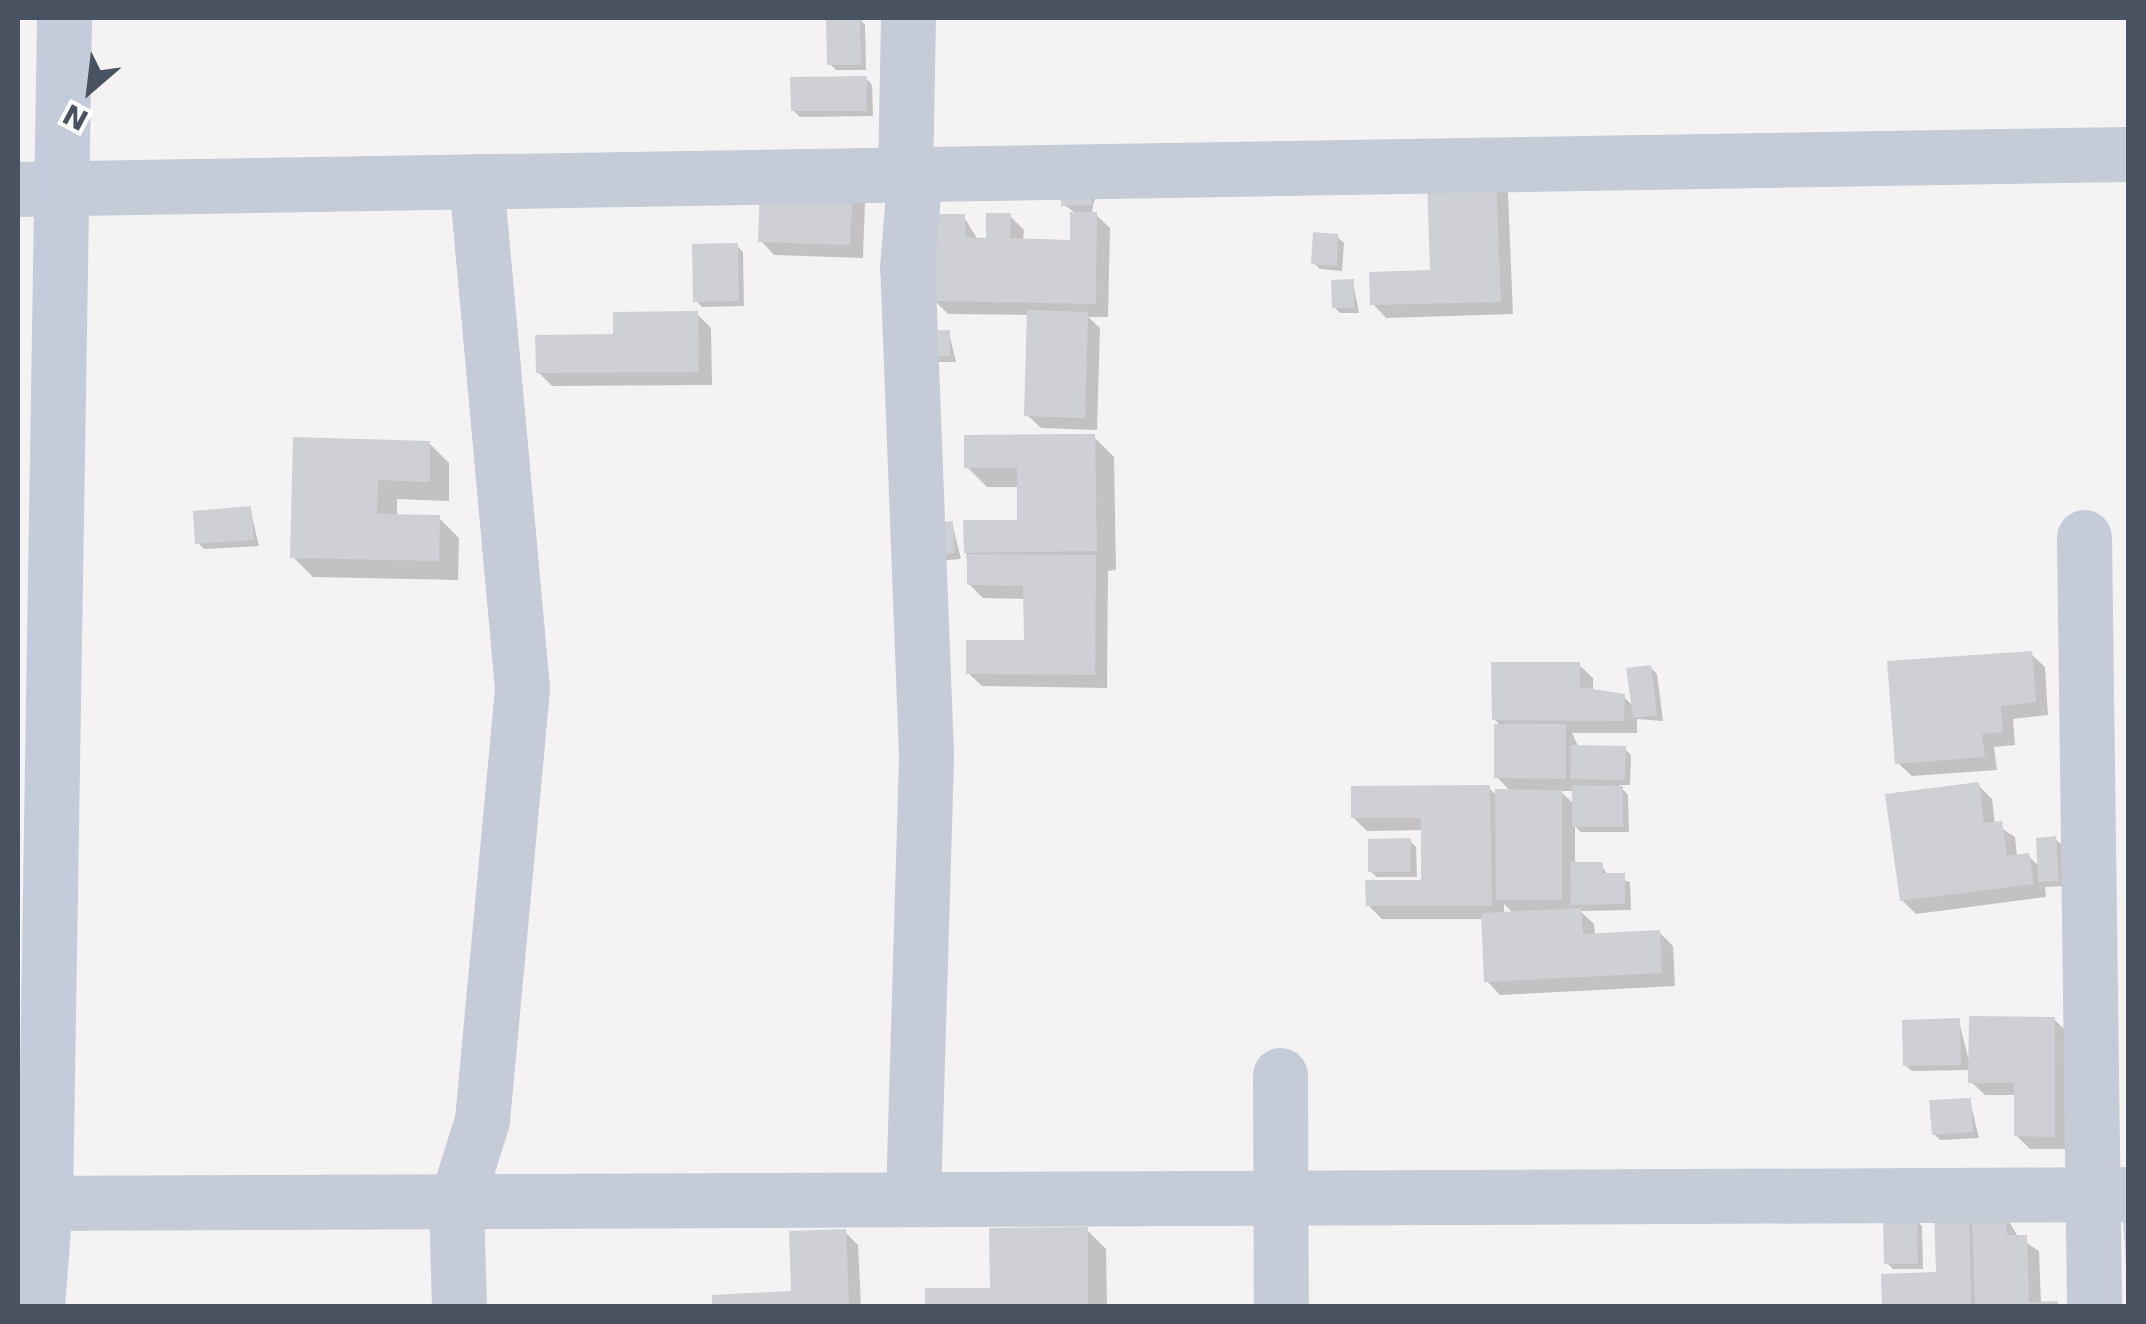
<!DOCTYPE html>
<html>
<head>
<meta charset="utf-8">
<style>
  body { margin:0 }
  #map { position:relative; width:2146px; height:1324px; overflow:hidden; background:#f4f2f2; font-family:"DejaVu Sans",sans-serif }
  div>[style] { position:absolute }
  .shadow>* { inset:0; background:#0003 }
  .building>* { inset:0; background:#ced0d6 }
  .street>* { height:55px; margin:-27.5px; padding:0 27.5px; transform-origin:27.5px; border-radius:27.5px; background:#c5ccd7 }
  .secondary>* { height:55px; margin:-27.5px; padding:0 27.5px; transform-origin:27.5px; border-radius:27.5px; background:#c4ccdb }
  span { translate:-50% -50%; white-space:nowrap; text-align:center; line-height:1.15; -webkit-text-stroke:10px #fff; paint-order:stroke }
  .frame { position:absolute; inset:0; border:20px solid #485261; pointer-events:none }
  .north { position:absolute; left:40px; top:40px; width:100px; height:100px; -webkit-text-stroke:8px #fff; paint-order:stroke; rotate:208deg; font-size:28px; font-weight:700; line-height:40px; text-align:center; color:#485261 }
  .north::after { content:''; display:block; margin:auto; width:35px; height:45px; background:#485261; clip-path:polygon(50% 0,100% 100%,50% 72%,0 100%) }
</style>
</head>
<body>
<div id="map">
  <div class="shadow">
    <i style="clip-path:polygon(859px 18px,865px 25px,866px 70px,836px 70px,830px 64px)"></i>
    <i style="clip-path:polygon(866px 78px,872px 85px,873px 116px,800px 117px,793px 110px)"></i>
    <i style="clip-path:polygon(1495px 179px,1508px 193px,1513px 314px,1386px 318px,1373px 304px,1433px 273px)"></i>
    <i style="clip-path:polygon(763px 186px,865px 202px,863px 258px,774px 255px,761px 241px)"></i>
    <i style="clip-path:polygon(1097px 189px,1092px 211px,1110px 228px,1108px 317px,1088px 317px,1100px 328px,1097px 430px,1041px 428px,1027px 415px,1030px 315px,948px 314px,934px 300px,964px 217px,978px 240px,988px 241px,1010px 216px,1024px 230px,1023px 241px,1072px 242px,1073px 211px,1064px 205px)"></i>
    <i style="clip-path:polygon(1337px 237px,1344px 243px,1342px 271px,1320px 269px,1314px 263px)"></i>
    <i style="clip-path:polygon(737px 246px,743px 252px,744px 306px,702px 307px,696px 301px)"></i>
    <i style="clip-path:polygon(1353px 282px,1359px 313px,1340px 313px,1334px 307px)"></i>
    <i style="clip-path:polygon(697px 314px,711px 328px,712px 385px,552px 386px,538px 372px,615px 336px)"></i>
    <i style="clip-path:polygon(949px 333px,956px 362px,934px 362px)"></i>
    <i style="clip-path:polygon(1094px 437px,1114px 457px,1116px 570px,1108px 571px,1107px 688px,982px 686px,968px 673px,1026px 643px,1026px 599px,983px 598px,969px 584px,966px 552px,1020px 522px,1020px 487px,987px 487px,967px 467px)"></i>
    <i style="clip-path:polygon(296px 440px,429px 443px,449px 463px,449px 501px,397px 499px,397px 517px,439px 518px,459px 538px,458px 580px,313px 577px,293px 557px)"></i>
    <i style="clip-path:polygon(250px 508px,259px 546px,204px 549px,198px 543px)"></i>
    <i style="clip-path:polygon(952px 523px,961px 559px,937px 561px)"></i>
    <i style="clip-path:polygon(2031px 654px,2045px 667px,2048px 715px,2013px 719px,2015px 745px,1994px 747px,1997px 770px,1912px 776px,1898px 763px)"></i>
    <i style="clip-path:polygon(evenodd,1579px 665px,1593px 678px,1593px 691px,1623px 696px,1634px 707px,1650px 667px,1657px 674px,1663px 721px,1637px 719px,1637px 733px,1572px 733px,1579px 748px,1625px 749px,1631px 755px,1630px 785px,1619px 785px,1628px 795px,1629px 832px,1581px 832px,1575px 826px,1575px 865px,1601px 865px,1608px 875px,1630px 882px,1631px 910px,1580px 911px,1594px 924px,1595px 936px,1659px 932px,1673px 946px,1675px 986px,1500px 995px,1487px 981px,1483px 919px,1382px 919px,1368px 905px,1424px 882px,1423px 830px,1367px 831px,1353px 817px,1489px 788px,1498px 797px,1511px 792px,1497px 777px,1502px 727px,1494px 719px,1579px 665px,1560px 791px,1575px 791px,1575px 805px,1560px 791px,1579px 665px,1504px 904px,1514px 914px,1504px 915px,1504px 904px)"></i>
    <i style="clip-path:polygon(1978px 785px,1992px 799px,1995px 824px,2015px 837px,2017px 857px,2028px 856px,2040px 867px,2055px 839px,2062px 845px,2064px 886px,2045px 887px,2046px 897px,1916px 914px,1902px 900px)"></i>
    <i style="clip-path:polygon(1410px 841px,1416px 847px,1417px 877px,1377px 877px,1370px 871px)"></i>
    <i style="clip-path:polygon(2054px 1019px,2068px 1033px,2067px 1149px,2030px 1149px,2016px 1135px,2016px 1095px,1985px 1095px,1971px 1082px,1971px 1070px,1912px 1071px,1905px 1065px,1959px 1021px,1971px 1069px)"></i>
    <i style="clip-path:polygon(1970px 1101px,1979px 1138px,1940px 1140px,1934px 1134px)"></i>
    <i style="clip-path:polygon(1937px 1214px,2005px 1215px,2019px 1238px,2039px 1251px,2041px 1304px,2059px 1306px,1885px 1306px,1884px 1276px,1939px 1274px)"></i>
    <i style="clip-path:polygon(1916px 1220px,1922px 1226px,1923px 1269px,1893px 1269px,1887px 1263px)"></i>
    <i style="clip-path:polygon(1086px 1229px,1106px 1249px,1107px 1306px,927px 1306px,927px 1291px,992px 1290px)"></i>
    <i style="clip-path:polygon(845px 1232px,858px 1245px,861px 1306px,715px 1306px,714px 1298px,794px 1294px)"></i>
  </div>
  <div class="building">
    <i style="clip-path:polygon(826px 18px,860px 18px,861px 65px,827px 65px)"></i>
    <i style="clip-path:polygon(867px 76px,867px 111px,791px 111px,790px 77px)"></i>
    <i style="clip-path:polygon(1496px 177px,1501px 302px,1370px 305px,1369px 272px,1430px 270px,1427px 179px)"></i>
    <i style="clip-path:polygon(1060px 180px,1091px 180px,1092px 205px,1061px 206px)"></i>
    <i style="clip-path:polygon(760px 183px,853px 186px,850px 245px,758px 242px)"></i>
    <i style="clip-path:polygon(1070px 212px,1097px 212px,1096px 304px,931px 301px,933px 214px,965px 214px,965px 237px,986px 238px,986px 213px,1011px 213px,1010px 238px,1070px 240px)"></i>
    <i style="clip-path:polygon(1313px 232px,1338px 234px,1337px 266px,1311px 264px)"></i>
    <i style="clip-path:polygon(738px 243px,739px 301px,693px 302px,692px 244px)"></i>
    <i style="clip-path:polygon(1354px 279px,1354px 308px,1332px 308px,1331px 280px)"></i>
    <i style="clip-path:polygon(1027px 310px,1088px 312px,1085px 418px,1024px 416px)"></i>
    <i style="clip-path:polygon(698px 311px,699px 372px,536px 373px,535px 335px,613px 334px,613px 312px)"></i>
    <i style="clip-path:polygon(950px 330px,950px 356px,925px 357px,924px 331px)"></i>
    <i style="clip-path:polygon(1095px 434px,1097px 551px,964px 553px,963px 520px,1017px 520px,1017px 468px,964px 468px,964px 435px)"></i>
    <i style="clip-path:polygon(293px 437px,430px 441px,430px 482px,378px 480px,377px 514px,440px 515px,439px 561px,290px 558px)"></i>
    <i style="clip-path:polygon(251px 506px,254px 540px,195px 544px,193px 511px)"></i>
    <i style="clip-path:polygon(953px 521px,955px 553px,928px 556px,926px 523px)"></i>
    <i style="clip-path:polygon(967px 554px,1096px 555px,1095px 675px,966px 674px,966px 640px,1024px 640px,1023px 586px,967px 585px)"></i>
    <i style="clip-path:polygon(2032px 651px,2036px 702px,2001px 706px,2003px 732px,1982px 734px,1985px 757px,1895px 764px,1887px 661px)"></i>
    <i style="clip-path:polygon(1491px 662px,1580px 662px,1580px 687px,1625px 694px,1624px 721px,1492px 720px)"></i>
    <i style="clip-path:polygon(1651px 665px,1657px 715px,1633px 718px,1626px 668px)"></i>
    <i style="clip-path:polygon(1494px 724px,1566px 724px,1566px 779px,1494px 778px)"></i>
    <i style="clip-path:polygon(1571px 745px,1626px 746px,1625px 780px,1570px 779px)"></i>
    <i style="clip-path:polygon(1979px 782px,1984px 823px,2002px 821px,2007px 856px,2029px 853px,2034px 884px,1900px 901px,1885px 794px)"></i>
    <i style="clip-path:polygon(1490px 785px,1492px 906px,1366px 906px,1365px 880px,1421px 880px,1421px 818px,1351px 818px,1351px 786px)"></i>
    <i style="clip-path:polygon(1572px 785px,1623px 786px,1623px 827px,1572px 827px)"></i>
    <i style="clip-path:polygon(1495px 789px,1562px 790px,1562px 900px,1496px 900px)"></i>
    <i style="clip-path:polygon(2056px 836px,2059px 881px,2038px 882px,2036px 838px)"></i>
    <i style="clip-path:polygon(1411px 838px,1411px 872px,1368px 872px,1368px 839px)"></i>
    <i style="clip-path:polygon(1570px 862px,1603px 862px,1602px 873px,1625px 873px,1625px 904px,1571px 905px)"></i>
    <i style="clip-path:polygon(1581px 908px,1583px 934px,1660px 930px,1662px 973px,1484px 982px,1481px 913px)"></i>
    <i style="clip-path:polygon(1969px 1016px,2055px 1017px,2055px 1137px,2014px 1136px,2014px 1083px,1968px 1083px)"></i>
    <i style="clip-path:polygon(1960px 1018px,1961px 1065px,1903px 1066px,1902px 1020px)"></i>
    <i style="clip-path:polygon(1971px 1098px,1973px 1132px,1932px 1135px,1929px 1100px)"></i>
    <i style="clip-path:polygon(1969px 1211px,1971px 1306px,1882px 1306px,1881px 1274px,1936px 1272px,1934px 1212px)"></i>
    <i style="clip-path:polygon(2006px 1213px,2007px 1235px,2027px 1235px,2029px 1302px,2058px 1301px,2058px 1306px,1975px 1306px,1972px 1214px)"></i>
    <i style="clip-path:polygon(1883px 1217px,1917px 1218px,1918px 1264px,1884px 1264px)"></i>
    <i style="clip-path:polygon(2128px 1218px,2128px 1265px,2126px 1266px,2123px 1219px)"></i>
    <i style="clip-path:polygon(1088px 1227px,1088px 1306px,925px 1306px,925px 1288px,990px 1288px,989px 1228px)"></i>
    <i style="clip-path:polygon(846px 1229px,849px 1306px,712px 1306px,712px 1295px,791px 1291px,789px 1231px)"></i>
  </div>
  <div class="street">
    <i style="left:905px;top:175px;width:157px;rotate:-88.9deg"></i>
    <i style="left:18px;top:189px;width:2110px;rotate:-0.95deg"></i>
    <i style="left:2084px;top:537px;width:769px;rotate:89.25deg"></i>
    <i style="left:1280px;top:1075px;width:231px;rotate:89.8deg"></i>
    <i style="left:913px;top:1196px;width:442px;rotate:-88.3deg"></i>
    <i style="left:926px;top:754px;width:486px;rotate:-92.2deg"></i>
    <i style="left:907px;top:268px;width:99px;rotate:-85.4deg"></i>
    <i style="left:18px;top:1203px;width:2110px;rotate:-0.24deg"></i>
    <i style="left:459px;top:1306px;width:103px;rotate:-91.7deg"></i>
    <i style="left:456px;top:1203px;width:87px;rotate:-72.6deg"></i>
    <i style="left:482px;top:1120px;width:434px;rotate:-84.7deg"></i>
    <i style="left:522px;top:688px;width:509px;rotate:-95.18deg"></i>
  </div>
  <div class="secondary">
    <i style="left:37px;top:1306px;width:104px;rotate:-85.6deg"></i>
    <i style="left:45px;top:1202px;width:1184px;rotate:-89.08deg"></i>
  </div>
  <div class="frame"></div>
  <div class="north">N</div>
</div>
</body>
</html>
